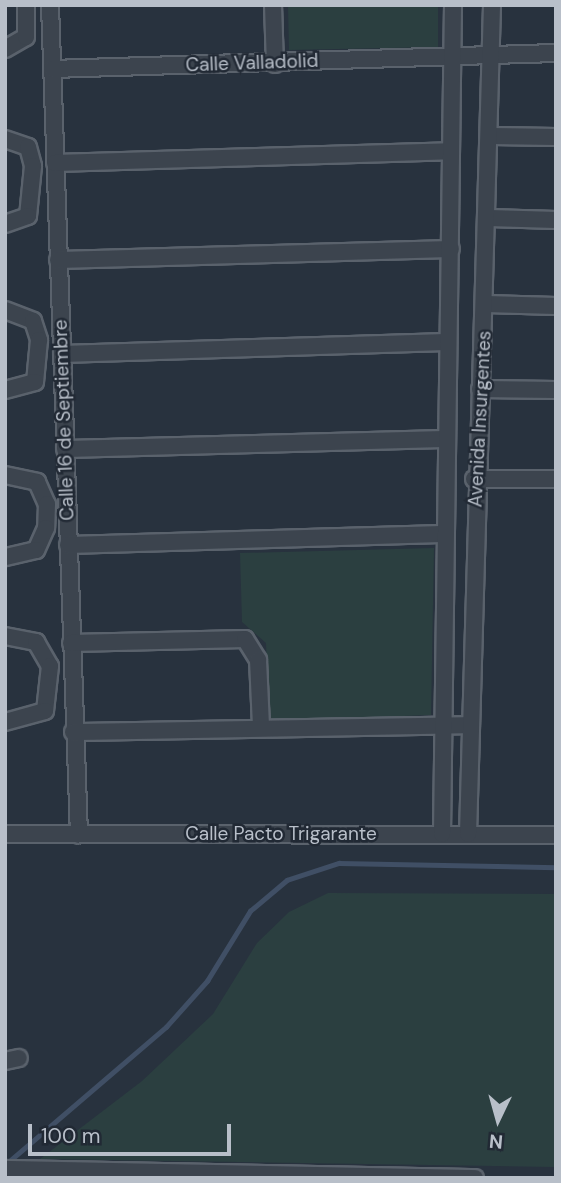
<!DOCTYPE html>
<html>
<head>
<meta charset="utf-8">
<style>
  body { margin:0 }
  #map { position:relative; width:561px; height:1183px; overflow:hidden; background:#28323e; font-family:"DM Sans",sans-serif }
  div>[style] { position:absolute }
  .green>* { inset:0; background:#2b3f40 }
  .stream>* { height:4.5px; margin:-2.25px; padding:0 2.25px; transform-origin:2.25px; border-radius:2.25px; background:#404f65 }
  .roads { filter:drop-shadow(2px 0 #5a626c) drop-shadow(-2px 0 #5a626c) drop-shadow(0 2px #5a626c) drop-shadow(0 -2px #5a626c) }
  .minor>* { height:16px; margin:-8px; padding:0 8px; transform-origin:8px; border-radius:8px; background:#3c444e }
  span { translate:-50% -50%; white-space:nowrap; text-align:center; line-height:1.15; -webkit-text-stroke:5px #212934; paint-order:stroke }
  .street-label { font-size:19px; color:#b8bfc9 }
  .frame { position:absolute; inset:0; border:7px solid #b8bfc9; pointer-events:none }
  .north { position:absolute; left:463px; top:1085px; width:70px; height:70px; -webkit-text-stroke:5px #212934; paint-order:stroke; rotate:185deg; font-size:19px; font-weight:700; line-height:28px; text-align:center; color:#b8bfc9 }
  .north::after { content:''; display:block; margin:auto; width:24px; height:32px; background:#b8bfc9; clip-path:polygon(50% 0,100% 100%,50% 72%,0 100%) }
  .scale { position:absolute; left:28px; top:1124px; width:203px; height:32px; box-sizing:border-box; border:4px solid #b8bfc9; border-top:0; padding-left:9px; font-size:21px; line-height:24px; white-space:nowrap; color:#b8bfc9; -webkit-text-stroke:5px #212934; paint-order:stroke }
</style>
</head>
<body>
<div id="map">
  <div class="green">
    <i style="clip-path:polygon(288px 5px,438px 5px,438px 47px,289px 50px)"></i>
    <i style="clip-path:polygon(434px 548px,431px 715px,269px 721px,266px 643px,242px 622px,240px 553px)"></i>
    <i style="clip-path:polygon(328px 893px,556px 894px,556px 1167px,40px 1159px,142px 1081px,213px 1014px,257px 943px,289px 912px)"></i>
  </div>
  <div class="stream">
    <i style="left:6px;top:1164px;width:211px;rotate:-40.6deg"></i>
    <i style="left:166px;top:1027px;width:62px;rotate:-48.3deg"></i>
    <i style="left:207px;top:981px;width:82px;rotate:-58.4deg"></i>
    <i style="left:250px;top:911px;width:48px;rotate:-40deg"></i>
    <i style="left:287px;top:880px;width:55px;rotate:-18.1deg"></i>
    <i style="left:339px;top:863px;width:217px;rotate:1.1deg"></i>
  </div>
  <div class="roads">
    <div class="minor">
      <i style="left:50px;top:5px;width:830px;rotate:88deg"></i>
      <i style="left:273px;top:5px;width:59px;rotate:88.1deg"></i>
      <i style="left:5px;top:49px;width:24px;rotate:-30deg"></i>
      <i style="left:26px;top:37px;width:32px;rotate:-90deg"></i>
      <i style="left:52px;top:69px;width:504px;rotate:-1.82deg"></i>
      <i style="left:492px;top:136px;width:64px;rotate:0.9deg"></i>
      <i style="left:5px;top:139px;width:24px;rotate:19deg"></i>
      <i style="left:28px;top:147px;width:20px;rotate:75deg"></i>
      <i style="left:33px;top:166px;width:50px;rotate:95.7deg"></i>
      <i style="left:28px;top:216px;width:24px;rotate:161deg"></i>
      <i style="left:55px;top:163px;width:395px;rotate:-1.7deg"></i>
      <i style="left:489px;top:218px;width:67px;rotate:1.7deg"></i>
      <i style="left:58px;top:260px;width:393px;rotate:-1.6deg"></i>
      <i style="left:486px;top:304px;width:70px;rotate:1.6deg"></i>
      <i style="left:5px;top:310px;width:30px;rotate:21deg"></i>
      <i style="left:33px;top:321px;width:20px;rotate:72deg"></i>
      <i style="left:39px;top:340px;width:42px;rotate:95.4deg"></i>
      <i style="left:35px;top:382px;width:31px;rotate:165deg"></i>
      <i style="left:62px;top:354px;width:384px;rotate:-1.8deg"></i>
      <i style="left:480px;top:389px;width:76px;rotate:0.8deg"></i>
      <i style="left:65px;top:449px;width:380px;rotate:-1.5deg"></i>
      <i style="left:5px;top:475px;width:33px;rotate:12deg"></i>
      <i style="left:37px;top:482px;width:24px;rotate:66deg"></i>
      <i style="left:47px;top:504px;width:24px;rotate:92deg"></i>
      <i style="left:46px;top:528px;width:24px;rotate:114deg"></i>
      <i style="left:36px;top:550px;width:32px;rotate:167deg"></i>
      <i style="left:474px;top:479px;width:82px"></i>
      <i style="left:68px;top:545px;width:374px;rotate:-1.7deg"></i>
      <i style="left:5px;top:636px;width:32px;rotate:11deg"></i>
      <i style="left:36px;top:642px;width:28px;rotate:60deg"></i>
      <i style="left:50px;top:666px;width:45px;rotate:96.3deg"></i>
      <i style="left:45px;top:711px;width:41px;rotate:164.6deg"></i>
      <i style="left:71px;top:643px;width:174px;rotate:-1.3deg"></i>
      <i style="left:245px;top:639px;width:25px;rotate:58deg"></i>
      <i style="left:258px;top:660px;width:66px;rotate:87.4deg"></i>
      <i style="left:73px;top:732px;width:396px;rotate:-1deg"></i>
      <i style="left:5px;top:834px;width:551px;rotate:0.1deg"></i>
      <i style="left:442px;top:834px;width:829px;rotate:-89.24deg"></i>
      <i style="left:468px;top:834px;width:829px;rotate:-88.34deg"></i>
      <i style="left:5px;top:1061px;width:14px;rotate:-12deg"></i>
      <i style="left:5px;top:1169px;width:470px;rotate:1.1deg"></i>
    </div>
  </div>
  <div class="street-label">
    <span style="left:252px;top:63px;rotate:-2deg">Calle Valladolid</span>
    <span style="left:480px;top:419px;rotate:-87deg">Avenida Insurgentes</span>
    <span style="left:64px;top:420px;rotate:-92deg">Calle 16 de Septiembre</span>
    <span style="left:281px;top:834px">Calle Pacto Trigarante</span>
  </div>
  <div class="frame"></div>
  <div class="north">N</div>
  <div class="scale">100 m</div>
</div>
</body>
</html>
